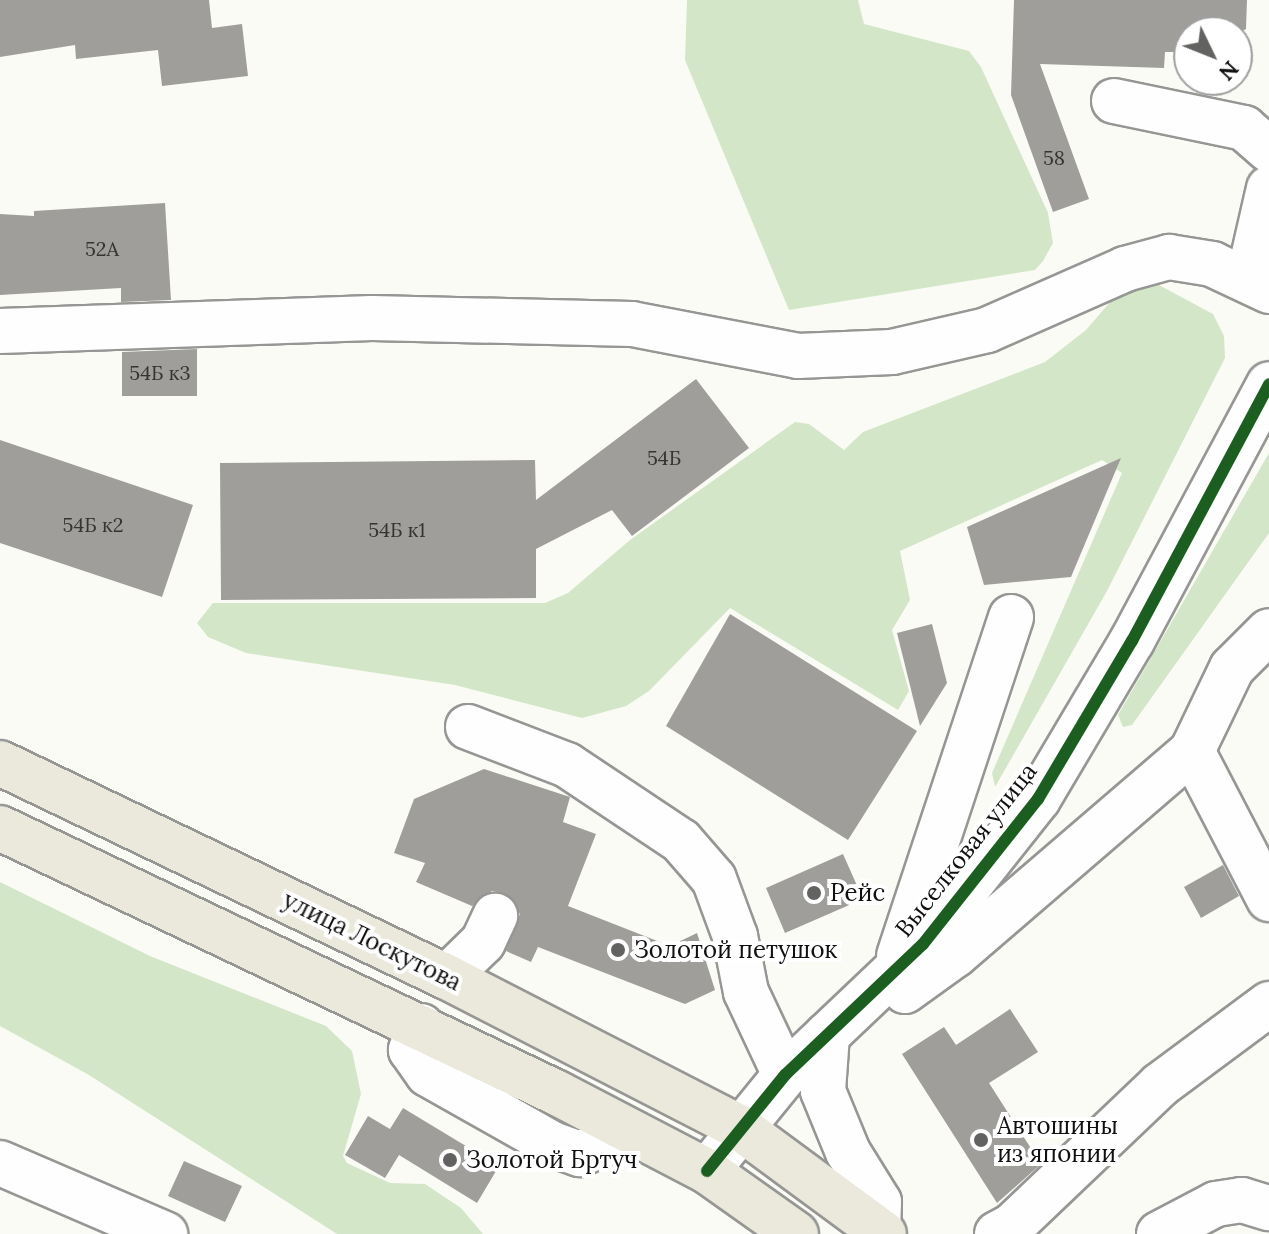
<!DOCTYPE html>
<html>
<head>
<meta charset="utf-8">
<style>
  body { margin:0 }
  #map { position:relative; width:1269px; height:1234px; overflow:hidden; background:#fbfbf6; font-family:Lora,serif }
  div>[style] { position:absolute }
  .forest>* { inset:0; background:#d3e6c7 }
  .building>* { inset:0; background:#9f9e9b }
  .roads { filter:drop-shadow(2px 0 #969694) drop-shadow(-2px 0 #969694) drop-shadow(0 2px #969694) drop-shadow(0 -2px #969694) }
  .minor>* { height:44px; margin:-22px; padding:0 22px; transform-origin:22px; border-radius:22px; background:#fefefe }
  .major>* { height:44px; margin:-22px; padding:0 22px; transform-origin:22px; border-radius:22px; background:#ebe9dc }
  .cycleway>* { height:12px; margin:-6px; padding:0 6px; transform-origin:6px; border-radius:6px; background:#1b5e20 }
  .dots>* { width:22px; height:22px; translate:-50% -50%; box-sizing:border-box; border:4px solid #fff; border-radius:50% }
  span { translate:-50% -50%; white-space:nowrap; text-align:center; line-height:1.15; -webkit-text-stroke:8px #fff; paint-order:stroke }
  .number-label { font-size:20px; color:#343433 }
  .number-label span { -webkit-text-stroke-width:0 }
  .street-label { font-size:24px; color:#101010 }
  .poi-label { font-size:24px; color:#101010 }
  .left { translate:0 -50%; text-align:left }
  .north { position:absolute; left:1173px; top:16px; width:80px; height:80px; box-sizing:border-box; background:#fff; border:2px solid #9f9f9f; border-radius:50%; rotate:133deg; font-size:22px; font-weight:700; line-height:32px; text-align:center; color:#101010 }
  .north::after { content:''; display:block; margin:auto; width:28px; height:36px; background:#626260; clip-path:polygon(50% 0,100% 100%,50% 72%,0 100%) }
</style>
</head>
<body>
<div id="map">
  <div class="forest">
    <i style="clip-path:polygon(687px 0,858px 0,864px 24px,969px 51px,981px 67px,1048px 213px,1053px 243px,1043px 261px,1035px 270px,789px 310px,685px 60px)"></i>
    <i style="clip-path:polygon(1155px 283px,1213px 314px,1224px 336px,1225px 358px,1107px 591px,995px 787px,992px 773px,1122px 473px,1102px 460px,900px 551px,910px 600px,892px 630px,909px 691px,898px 710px,730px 608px,649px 691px,626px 706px,582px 718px,455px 685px,246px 653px,208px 637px,197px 623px,213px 603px,545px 603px,568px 593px,630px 540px,795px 422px,809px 424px,844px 450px,863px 432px,1045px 362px,1086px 330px,1111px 301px)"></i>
    <i style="clip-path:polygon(1269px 453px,1269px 533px,1132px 725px,1123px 727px,1118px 715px)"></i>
    <i style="clip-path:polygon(0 882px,150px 956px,326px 1026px,352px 1051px,361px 1094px,343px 1156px,347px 1163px,390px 1183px,425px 1184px,461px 1208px,483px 1234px,337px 1234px,89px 1075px,0 1026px)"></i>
  </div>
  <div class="building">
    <i style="clip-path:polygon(0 0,209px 0,212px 28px,242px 24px,248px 76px,162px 86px,158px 50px,76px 59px,75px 45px,0 57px)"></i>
    <i style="clip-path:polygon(1014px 0,1247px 0,1246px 29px,1237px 34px,1189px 32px,1189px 52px,1165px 52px,1164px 68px,1040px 64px,1089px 199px,1053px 212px,1011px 95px)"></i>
    <i style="clip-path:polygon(165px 203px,171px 300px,121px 302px,121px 288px,0 295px,0 214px,34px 216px,34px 211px)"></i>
    <i style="clip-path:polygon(197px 349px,197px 396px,122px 396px,122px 352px)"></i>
    <i style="clip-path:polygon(696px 379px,749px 448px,632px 536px,612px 510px,536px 549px,536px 598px,221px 600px,220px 463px,535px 460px,536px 500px)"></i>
    <i style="clip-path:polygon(0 440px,193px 505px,162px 597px,0 543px)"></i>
    <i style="clip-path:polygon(1121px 458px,1071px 577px,984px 585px,967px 527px)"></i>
    <i style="clip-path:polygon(730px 614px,917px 731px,848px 840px,666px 726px)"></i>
    <i style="clip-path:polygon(932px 624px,947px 683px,920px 726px,897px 633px)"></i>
    <i style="clip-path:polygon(484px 769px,570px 797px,563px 822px,596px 834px,568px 906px,670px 946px,697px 933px,715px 990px,685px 1004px,538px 947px,531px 962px,506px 951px,520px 914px,506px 894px,492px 891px,472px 906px,416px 882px,425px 863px,394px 853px,414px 799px)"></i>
    <i style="clip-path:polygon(843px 854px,863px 899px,785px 933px,766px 888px)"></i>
    <i style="clip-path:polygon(1223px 865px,1239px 896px,1201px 918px,1184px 887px)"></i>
    <i style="clip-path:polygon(1010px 1009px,1038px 1052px,989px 1083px,1041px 1164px,997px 1203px,902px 1054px,944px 1027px,956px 1045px)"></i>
    <i style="clip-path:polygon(403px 1108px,499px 1166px,477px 1203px,399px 1155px,385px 1178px,345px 1155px,368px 1116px,390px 1129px)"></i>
    <i style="clip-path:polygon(184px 1161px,242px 1186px,225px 1222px,168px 1196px)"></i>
  </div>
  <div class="roads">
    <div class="minor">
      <i style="left:1114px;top:101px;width:133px;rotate:11.7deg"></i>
      <i style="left:1244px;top:128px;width:33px;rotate:41deg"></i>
      <i style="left:1248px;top:280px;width:94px;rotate:-77.1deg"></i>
      <i style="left:0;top:331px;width:372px;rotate:-2deg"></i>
      <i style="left:372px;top:318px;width:260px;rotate:1.3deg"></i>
      <i style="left:632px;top:324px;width:169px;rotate:10.9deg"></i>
      <i style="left:798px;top:356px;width:94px;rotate:-2.4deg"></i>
      <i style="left:892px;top:352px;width:98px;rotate:-13deg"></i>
      <i style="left:987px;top:330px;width:151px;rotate:-23.8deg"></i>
      <i style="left:1125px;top:269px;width:46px;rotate:-15.3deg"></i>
      <i style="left:1169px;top:257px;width:44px;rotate:9.2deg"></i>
      <i style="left:1212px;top:264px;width:63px;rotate:25.3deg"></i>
      <i style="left:468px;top:727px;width:106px;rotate:21deg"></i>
      <i style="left:567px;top:765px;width:137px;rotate:33.7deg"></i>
      <i style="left:681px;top:841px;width:50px;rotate:49deg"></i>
      <i style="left:714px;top:879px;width:61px;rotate:69.8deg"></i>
      <i style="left:735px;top:936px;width:57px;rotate:78.9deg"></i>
      <i style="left:746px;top:992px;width:92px;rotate:64.8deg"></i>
      <i style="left:1192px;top:751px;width:167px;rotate:62.5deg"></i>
      <i style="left:899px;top:956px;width:357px;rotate:-71.7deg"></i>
      <i style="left:447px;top:977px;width:50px;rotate:-44.2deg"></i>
      <i style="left:483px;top:942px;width:29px;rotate:-65deg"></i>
      <i style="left:905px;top:991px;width:62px;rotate:-35.8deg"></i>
      <i style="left:955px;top:955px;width:313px;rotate:-40.7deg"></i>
      <i style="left:1192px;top:751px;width:92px;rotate:-64.3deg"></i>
      <i style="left:1232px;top:668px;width:52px;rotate:-45deg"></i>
      <i style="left:421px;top:1026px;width:26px;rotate:113deg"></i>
      <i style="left:411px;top:1050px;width:29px;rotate:55deg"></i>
      <i style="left:428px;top:1074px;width:142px;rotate:29.4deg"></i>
      <i style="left:552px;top:1144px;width:30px;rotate:20deg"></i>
      <i style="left:580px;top:1154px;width:54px;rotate:-25.1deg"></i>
      <i style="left:827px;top:1035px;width:56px;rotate:94.1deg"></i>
      <i style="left:823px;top:1091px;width:66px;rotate:67.7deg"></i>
      <i style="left:848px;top:1152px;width:59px;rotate:58.2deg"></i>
      <i style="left:879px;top:1202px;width:26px;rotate:92deg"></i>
      <i style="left:0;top:1163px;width:180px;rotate:23.3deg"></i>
      <i style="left:707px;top:1171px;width:124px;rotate:-50.9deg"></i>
      <i style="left:785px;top:1075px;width:190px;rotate:-43.5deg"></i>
      <i style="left:923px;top:944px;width:185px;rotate:-51.6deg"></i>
      <i style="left:1038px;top:799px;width:184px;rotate:-59.3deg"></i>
      <i style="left:1132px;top:641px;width:291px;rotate:-61.9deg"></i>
      <i style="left:997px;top:1234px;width:17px;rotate:-28deg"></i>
      <i style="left:1012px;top:1226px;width:204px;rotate:-43.6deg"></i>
      <i style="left:1160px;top:1085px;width:136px;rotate:-36.6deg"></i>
      <i style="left:1159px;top:1234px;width:64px;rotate:-27.8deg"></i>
      <i style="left:1216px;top:1204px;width:26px;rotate:-9deg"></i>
      <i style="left:1242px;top:1200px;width:28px;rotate:17deg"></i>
    </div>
    <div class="major">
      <i style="left:0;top:763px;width:496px;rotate:25.6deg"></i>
      <i style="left:447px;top:977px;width:328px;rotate:27.2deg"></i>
      <i style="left:739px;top:1127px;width:180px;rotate:36.4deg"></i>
      <i style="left:0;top:828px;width:617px;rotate:25.44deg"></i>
      <i style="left:557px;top:1093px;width:169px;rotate:27.5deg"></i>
      <i style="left:707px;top:1171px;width:109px;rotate:35.3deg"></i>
    </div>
  </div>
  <div class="cycleway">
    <i style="left:707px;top:1171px;width:124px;rotate:-50.9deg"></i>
    <i style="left:785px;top:1075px;width:190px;rotate:-43.5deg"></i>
    <i style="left:923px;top:944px;width:185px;rotate:-51.6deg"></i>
    <i style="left:1038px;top:799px;width:184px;rotate:-59.3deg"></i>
    <i style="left:1132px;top:641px;width:291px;rotate:-61.9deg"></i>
  </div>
  <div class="dots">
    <i style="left:814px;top:893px;background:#626260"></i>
    <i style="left:618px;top:950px;background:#626260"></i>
    <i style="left:981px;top:1140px;background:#626260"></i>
    <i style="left:450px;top:1160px;background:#626260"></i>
  </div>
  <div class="number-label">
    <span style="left:1054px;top:157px">58</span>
    <span style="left:102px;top:248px">52А</span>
    <span style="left:160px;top:372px">54Б к3</span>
    <span style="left:664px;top:457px">54Б</span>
    <span style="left:93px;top:524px">54Б к2</span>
    <span style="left:397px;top:529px">54Б к1</span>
  </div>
  <div class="street-label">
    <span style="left:966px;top:850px;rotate:-52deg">Выселковая улица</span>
    <span style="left:372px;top:941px;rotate:26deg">улица Лоскутова</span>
  </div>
  <div class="poi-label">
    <span class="left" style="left:830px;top:893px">Рейс</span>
    <span class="left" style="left:634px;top:950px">Золотой петушок</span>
    <span class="left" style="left:997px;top:1140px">Автошины<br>из японии</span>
    <span class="left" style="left:466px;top:1160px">Золотой Бртуч</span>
  </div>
  <div class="north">N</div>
</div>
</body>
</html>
